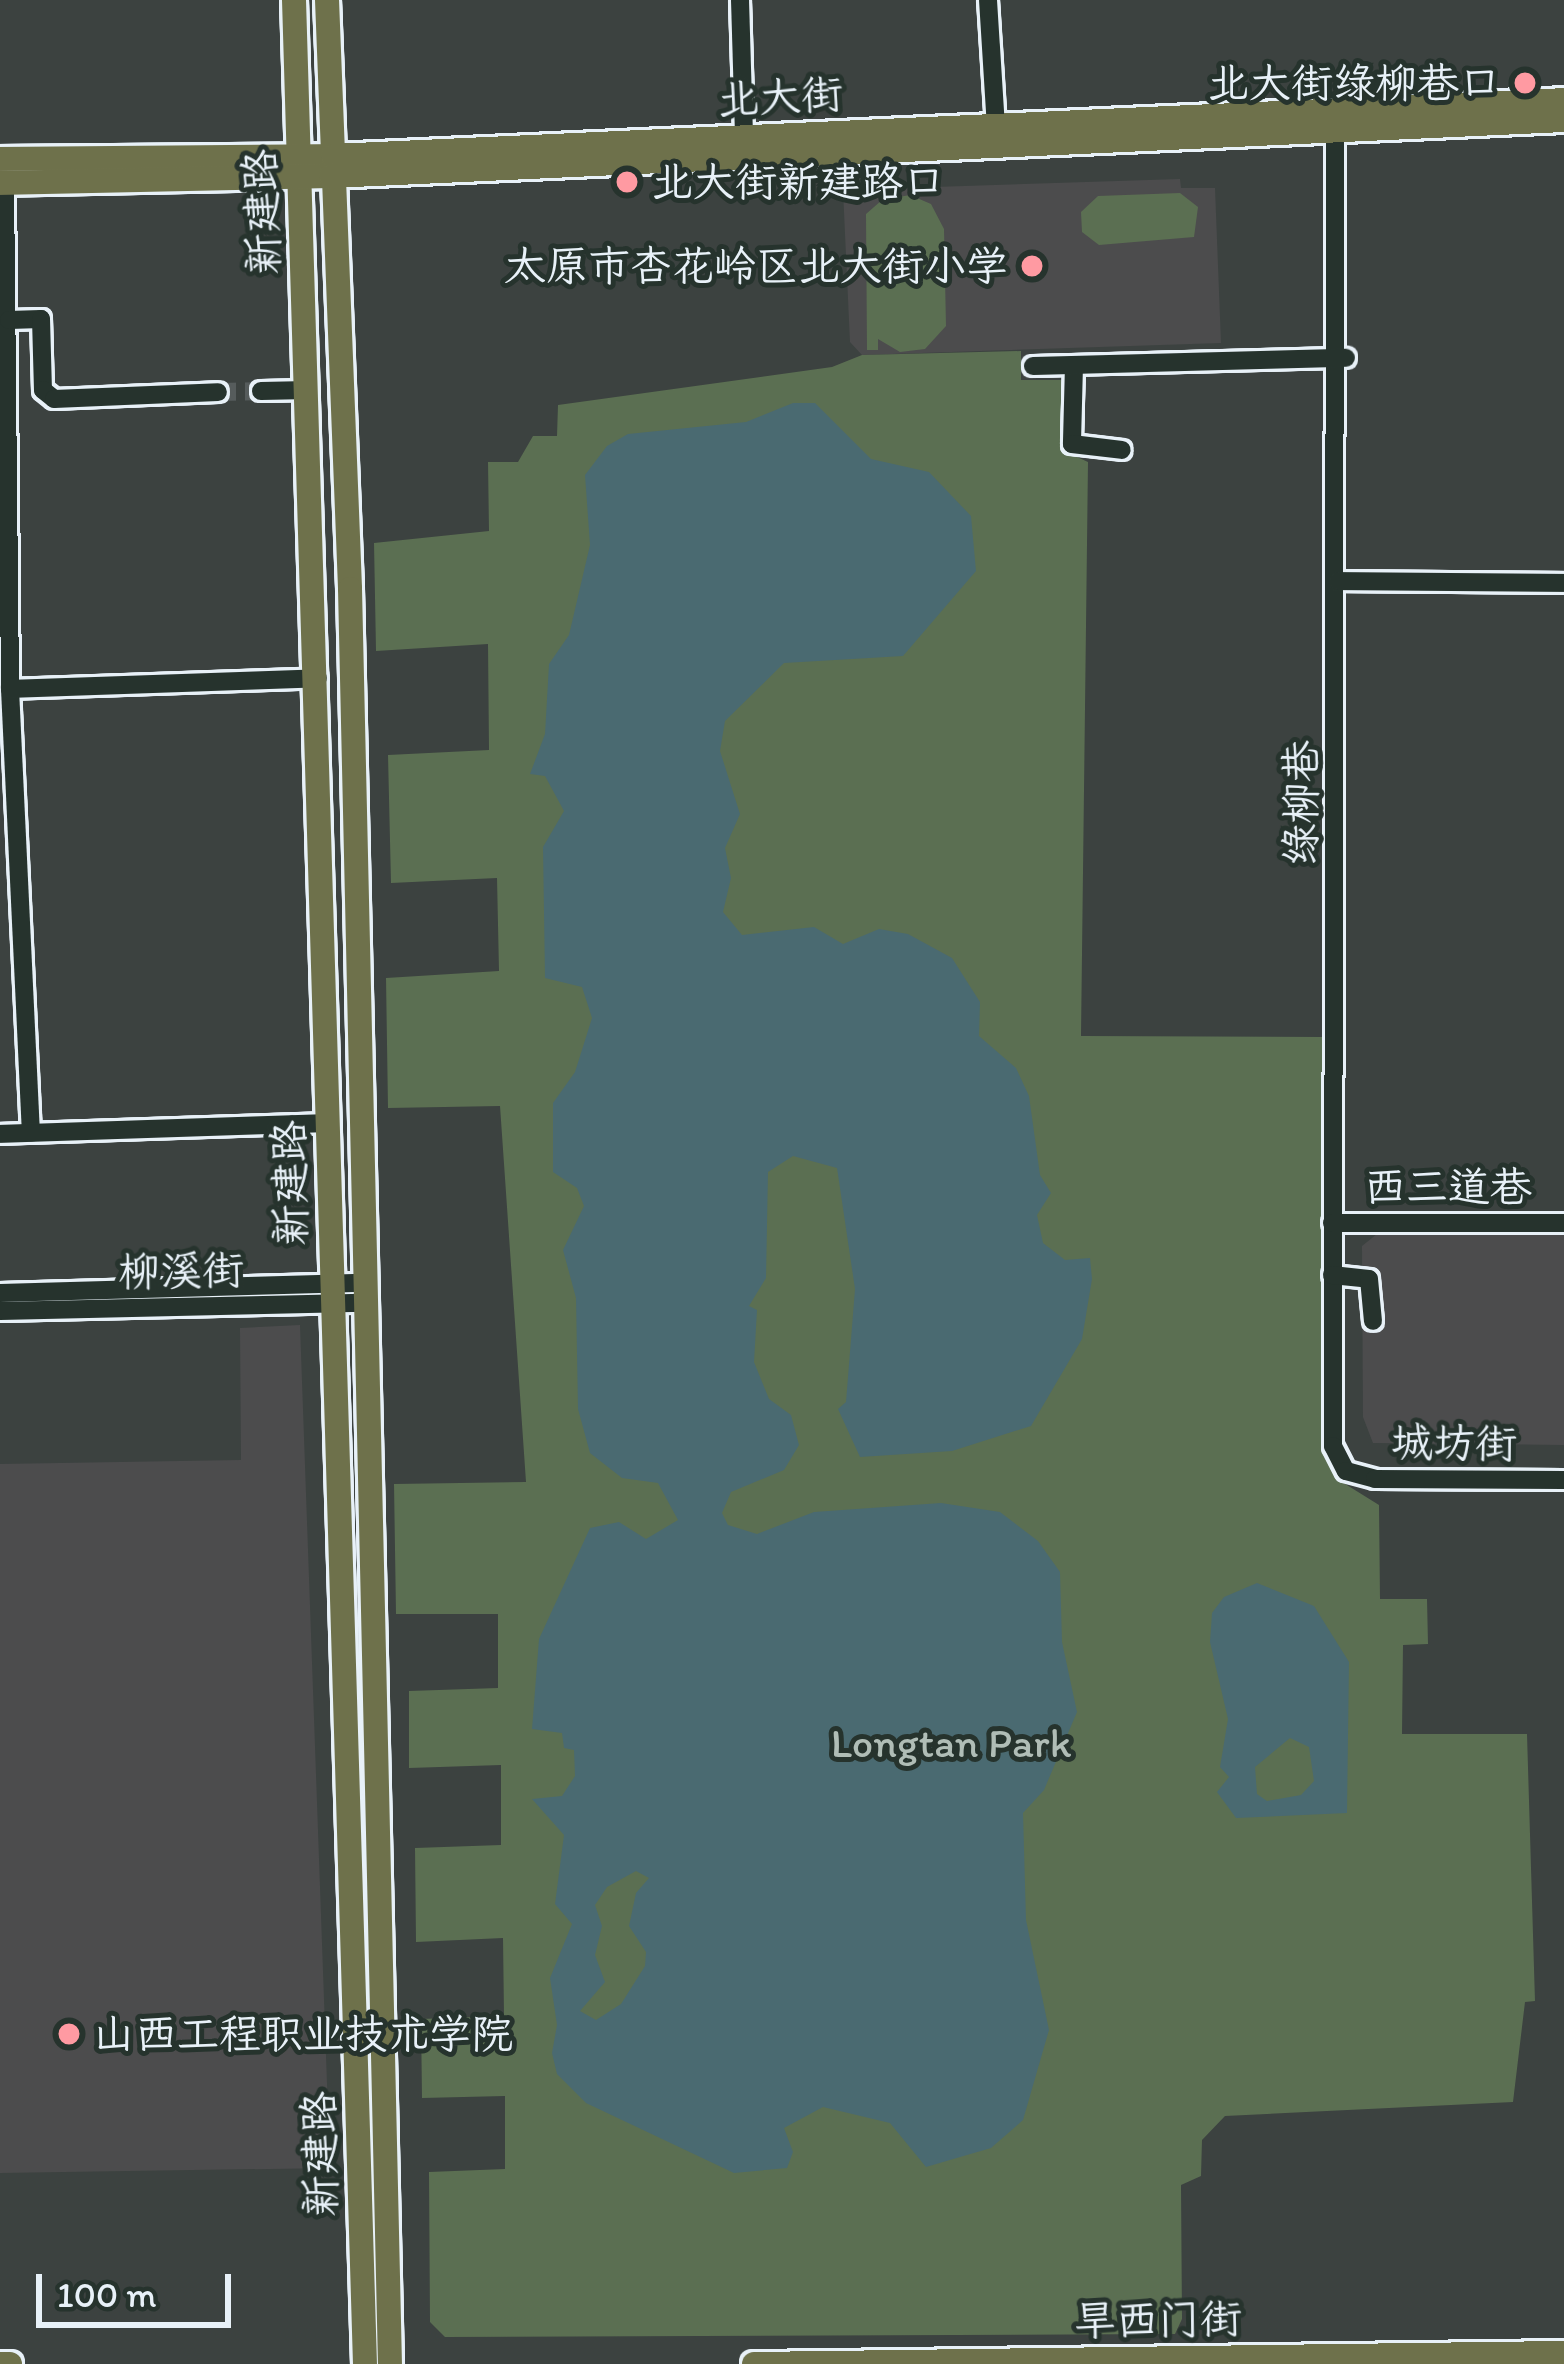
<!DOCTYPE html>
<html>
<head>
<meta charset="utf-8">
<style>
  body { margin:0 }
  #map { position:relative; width:1564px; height:2364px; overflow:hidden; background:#3c4240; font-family:Itim,"LXGW WenKai TC",sans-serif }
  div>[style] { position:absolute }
  .built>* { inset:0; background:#4c4c4d }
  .green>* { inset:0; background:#5b6f52 }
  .water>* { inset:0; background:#4a6a71 }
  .minor-tunnel>* { height:18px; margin-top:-9px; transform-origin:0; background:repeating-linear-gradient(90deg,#565c5c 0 18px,transparent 0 27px) }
  .roads { filter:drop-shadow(3px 0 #e8f1f8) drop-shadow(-3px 0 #e8f1f8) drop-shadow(0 3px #e8f1f8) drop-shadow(0 -3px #e8f1f8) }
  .minor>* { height:18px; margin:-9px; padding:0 9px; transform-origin:9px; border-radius:9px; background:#26332d }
  .major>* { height:24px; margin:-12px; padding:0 12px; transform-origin:12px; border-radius:12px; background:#6e714b }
  .dots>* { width:33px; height:33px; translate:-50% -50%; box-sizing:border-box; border:6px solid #26332d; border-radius:50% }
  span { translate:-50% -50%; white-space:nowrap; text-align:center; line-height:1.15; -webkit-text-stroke:10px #26332d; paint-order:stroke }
  .poi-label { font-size:42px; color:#e8f1f8 }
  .right { translate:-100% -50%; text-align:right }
  .left { translate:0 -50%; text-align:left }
  .street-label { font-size:42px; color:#e8f1f8 }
  .park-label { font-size:42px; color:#b0bdb6 }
  .scale { position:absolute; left:36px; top:2274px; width:195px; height:54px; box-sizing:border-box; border:6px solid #e8f1f8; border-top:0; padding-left:15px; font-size:36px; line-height:42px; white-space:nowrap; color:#e8f1f8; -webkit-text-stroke:9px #26332d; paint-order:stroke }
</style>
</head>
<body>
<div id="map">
  <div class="built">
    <i style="clip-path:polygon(1180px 179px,1181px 188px,1215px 188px,1221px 343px,862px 355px,850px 342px,843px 190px)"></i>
    <i style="clip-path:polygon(1377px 1234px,1564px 1234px,1564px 1445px,1373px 1443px,1363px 1417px,1362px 1246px)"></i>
    <i style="clip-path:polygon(300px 1325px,330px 2168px,0 2173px,0 1464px,241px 1460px,240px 1328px)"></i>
  </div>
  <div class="green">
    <i style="clip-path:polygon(1180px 193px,1198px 207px,1194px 237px,1099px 245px,1082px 232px,1081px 212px,1098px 196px)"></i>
    <i style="clip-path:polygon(910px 195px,931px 204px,944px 229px,946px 326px,925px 349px,900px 352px,878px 339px,878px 350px,867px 350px,866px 214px,882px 200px)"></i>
    <i style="clip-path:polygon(1021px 351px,1021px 380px,1065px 380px,1064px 451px,1088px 462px,1081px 1036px,1322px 1037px,1322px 1450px,1342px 1482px,1379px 1505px,1380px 1599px,1427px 1599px,1428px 1644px,1403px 1645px,1402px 1734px,1527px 1734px,1535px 2001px,1525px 2002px,1513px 2102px,1225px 2116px,1202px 2140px,1201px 2176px,1181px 2185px,1182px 2319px,1175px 2334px,445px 2337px,430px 2322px,429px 2172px,505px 2169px,505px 2096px,422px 2098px,421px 2019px,504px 2016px,503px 1938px,416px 1942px,415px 1848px,501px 1845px,501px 1765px,409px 1768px,409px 1691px,498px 1688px,498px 1614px,396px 1614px,394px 1484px,526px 1482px,500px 1106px,388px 1108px,386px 978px,499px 971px,497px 878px,391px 883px,388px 755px,489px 750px,488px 644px,376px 651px,374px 543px,489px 531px,488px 462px,518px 462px,533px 436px,557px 436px,558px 405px,832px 367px,862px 355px)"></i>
  </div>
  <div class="water">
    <i style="clip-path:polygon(evenodd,793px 403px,815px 403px,871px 459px,929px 472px,971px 516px,976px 571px,903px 656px,784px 663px,725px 721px,720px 751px,740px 814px,725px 848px,731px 878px,723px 912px,742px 935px,814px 927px,843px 944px,879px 929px,908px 934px,952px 958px,980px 1002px,979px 1036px,1016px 1068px,1029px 1096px,1040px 1175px,1051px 1193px,1037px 1215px,1043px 1243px,1065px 1260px,1090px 1258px,1092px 1279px,1082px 1339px,1031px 1426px,952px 1451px,860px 1457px,838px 1409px,846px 1402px,855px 1289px,837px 1168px,793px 1156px,768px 1172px,766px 1278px,749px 1306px,757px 1310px,754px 1362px,769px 1399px,791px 1415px,799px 1445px,784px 1470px,731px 1492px,722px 1513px,728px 1525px,757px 1534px,814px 1512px,941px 1503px,1000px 1512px,1038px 1541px,1060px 1572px,1062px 1642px,1077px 1712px,1044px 1790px,1023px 1813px,1026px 1920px,1049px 2030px,1023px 2120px,991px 2148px,926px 2167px,890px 2123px,823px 2107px,784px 2128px,793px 2152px,787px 2168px,734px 2173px,586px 2103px,557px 2074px,552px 2053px,557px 2025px,550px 1978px,572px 1924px,555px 1904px,564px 1835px,532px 1799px,562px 1796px,575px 1776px,574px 1750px,564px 1748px,562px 1733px,532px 1729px,539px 1639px,590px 1528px,619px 1522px,646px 1539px,678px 1520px,658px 1483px,622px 1478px,590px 1453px,578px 1409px,576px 1298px,563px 1250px,584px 1206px,577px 1188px,553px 1172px,553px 1103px,575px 1072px,592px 1018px,582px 987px,545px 978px,543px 847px,564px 811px,545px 776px,530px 774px,545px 734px,549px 664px,569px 635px,590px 545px,585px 475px,607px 446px,628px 434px,746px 422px,793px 403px,636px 1871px,649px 1878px,636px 1893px,629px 1926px,646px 1952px,645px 1966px,621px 2004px,596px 2020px,580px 2011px,605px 1982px,595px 1955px,602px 1926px,595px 1905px,607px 1887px,636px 1871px)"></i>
    <i style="clip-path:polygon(evenodd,1257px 1583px,1314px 1606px,1349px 1662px,1347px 1813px,1236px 1818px,1217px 1792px,1229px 1777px,1220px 1767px,1228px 1719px,1210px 1642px,1212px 1613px,1224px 1597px,1257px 1583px,1290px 1738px,1309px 1747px,1314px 1781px,1301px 1795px,1267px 1801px,1257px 1794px,1255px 1767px,1290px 1738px)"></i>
  </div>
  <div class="minor-tunnel">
    <i style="left:218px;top:392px;width:43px;rotate:-1.3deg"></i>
  </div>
  <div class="roads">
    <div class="minor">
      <i style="left:740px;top:0;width:138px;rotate:88.3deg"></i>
      <i style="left:988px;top:0;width:127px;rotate:86.4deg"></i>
      <i style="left:1335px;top:131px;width:1315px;rotate:90.09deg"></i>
      <i style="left:1333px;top:1446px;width:28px;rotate:63deg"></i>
      <i style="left:1346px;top:1471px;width:30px;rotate:15deg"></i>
      <i style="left:1375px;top:1479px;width:189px;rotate:0.3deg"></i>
      <i style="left:5px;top:183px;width:506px;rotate:89.43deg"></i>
      <i style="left:10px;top:689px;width:444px;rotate:87.3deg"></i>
      <i style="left:9px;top:320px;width:32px;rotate:-2deg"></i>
      <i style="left:41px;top:319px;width:71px;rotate:88.4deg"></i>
      <i style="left:43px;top:390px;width:14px;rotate:39deg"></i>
      <i style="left:54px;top:399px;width:164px;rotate:-2.4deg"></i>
      <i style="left:1074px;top:365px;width:79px;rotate:91.5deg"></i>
      <i style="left:1072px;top:444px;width:50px;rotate:6.8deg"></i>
      <i style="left:1033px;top:366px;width:313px;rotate:-1.5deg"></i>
      <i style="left:261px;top:391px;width:47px;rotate:-1.2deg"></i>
      <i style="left:1338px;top:581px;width:226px;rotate:0.5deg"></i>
      <i style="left:10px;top:689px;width:308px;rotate:-2deg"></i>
      <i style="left:0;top:1134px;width:327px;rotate:-1.9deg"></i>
      <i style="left:1332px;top:1223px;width:232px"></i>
      <i style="left:1332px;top:1275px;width:37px;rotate:6deg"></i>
      <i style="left:1369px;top:1279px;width:42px;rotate:84.6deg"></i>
      <i style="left:0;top:1293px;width:363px;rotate:-1.6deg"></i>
      <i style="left:0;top:1311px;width:363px;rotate:-1.3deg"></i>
    </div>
    <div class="major">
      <i style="left:294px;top:0;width:2365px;rotate:88.28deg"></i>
      <i style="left:327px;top:0;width:589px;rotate:87.76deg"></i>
      <i style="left:350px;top:589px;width:1775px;rotate:88.71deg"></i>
      <i style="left:0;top:159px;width:333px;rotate:-0.5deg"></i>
      <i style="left:333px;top:156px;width:1232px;rotate:-2.6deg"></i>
      <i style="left:0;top:183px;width:331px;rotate:-1.2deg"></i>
      <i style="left:331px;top:176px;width:1234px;rotate:-2.6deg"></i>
      <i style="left:0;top:2364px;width:10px"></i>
      <i style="left:754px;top:2364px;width:810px;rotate:-0.78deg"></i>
    </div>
  </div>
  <div class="dots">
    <i style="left:1525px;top:83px;background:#ff9aa2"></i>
    <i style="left:627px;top:182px;background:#ff9aa2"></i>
    <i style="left:1032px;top:266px;background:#ff9aa2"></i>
    <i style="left:69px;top:2034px;background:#ff9aa2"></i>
  </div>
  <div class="poi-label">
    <span class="right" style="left:1501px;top:83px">北大街绿柳巷口</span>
    <span class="left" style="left:651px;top:182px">北大街新建路口</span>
    <span class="right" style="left:1008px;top:266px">太原市杏花岭区北大街小学</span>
    <span class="left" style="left:93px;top:2034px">山西工程职业技术学院</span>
  </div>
  <div class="street-label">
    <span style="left:780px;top:97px;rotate:-3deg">北大街</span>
    <span style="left:262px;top:212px;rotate:-92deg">新建路</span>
    <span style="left:1301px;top:803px;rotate:-90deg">绿柳巷</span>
    <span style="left:290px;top:1183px;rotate:-91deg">新建路</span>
    <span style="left:1448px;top:1187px">西三道巷</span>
    <span style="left:181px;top:1271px;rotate:-1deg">柳溪街</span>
    <span style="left:1454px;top:1443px;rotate:1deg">城坊街</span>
    <span style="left:320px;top:2154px;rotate:-91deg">新建路</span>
    <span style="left:1158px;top:2320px;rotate:-1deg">旱西门街</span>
  </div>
  <div class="park-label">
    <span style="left:951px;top:1743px">Longtan Park</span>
  </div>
  <div class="scale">100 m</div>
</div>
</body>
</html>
